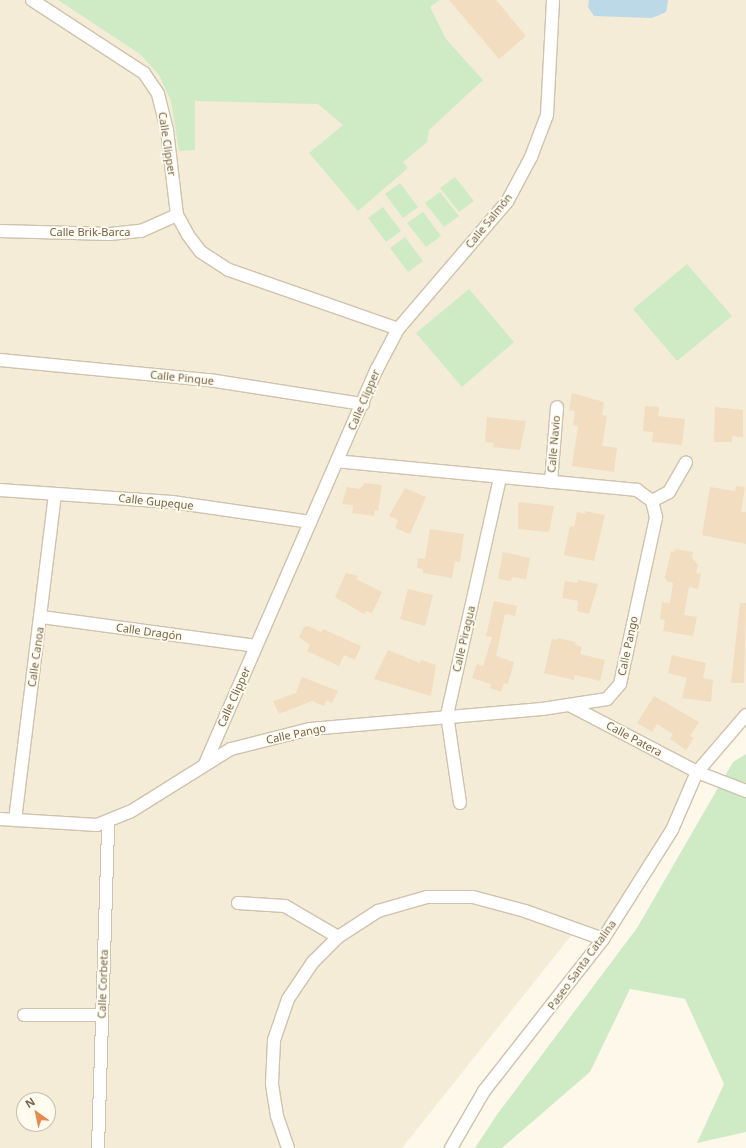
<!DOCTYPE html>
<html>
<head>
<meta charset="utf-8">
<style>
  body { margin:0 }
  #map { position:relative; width:746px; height:1148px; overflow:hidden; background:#fdf8e9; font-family:"Noto Sans",sans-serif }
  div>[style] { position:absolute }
  .residential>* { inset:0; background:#f4ecd7 }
  .green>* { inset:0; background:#cfebc6 }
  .water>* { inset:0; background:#bcd9e7 }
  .building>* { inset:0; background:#f2ddc0 }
  .roads { filter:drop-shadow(1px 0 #cfc2ae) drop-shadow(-1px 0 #cfc2ae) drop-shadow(0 1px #cfc2ae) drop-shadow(0 -1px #cfc2ae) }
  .minor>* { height:12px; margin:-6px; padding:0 6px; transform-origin:6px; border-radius:6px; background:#fff }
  span { translate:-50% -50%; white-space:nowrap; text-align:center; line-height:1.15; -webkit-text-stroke:3.5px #fffcef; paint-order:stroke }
  .street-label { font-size:11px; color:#78634c }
  .north { position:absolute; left:16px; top:1092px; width:40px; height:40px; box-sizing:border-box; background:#fffcef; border:1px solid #c9bfae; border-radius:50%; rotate:327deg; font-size:11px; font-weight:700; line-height:16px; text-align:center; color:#78634c }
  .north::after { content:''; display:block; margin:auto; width:14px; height:18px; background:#e68b4e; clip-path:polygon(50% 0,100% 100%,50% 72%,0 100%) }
</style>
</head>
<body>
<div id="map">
  <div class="residential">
    <i style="clip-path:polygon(evenodd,0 0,746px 0,746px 715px,702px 775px,602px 938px,578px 927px,402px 1148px,0 1148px,0 0,24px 1100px,48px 1100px,48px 1124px,24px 1124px,24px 1100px)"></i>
  </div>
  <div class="green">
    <i style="clip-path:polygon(58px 0,440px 0,430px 7px,446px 39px,483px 80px,429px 130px,427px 142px,403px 162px,408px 168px,358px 211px,309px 153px,343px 125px,318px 104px,195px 101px,195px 150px,179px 151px,171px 101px,159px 75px,140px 54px)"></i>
    <i style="clip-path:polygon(455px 177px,474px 201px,459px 212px,440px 188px)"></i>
    <i style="clip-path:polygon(400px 183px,418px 207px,403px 218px,385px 194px)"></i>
    <i style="clip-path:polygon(440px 192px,459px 216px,444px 227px,425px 203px)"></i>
    <i style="clip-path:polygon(383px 207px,401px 231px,386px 242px,368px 218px)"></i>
    <i style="clip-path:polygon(423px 212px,441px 236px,426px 247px,407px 223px)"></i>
    <i style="clip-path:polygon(405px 237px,423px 261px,408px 272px,390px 248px)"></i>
    <i style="clip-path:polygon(687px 264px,732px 316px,677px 361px,633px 309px)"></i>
    <i style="clip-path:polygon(469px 289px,514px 342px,462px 387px,416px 333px)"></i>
    <i style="clip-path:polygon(746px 754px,746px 1132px,697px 1143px,724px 1084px,685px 999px,630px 989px,590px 1072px,502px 1148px,475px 1148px,496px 1116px,637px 928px,733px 762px)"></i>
  </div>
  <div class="water">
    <i style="clip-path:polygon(589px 0,668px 0,667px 7px,666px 12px,652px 18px,594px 16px,588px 7px)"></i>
  </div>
  <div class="building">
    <i style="clip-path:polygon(449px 0,496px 0,526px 36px,499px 59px)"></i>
    <i style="clip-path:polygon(572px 393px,604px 402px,602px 415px,607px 416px,602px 446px,617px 448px,614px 472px,572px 466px,578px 426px,573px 425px,575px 411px,569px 410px)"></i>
    <i style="clip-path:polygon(645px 406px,659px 407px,658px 416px,685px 419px,682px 445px,652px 442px,653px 432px,643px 431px)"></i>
    <i style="clip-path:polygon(715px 407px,743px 410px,743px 437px,732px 436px,732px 442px,714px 442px)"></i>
    <i style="clip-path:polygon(487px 417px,526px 421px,520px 450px,493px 447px,494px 443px,485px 442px)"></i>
    <i style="clip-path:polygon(365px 483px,382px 485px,378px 511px,375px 510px,374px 516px,352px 513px,353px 505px,342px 504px,347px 487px,359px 489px)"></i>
    <i style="clip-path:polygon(736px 486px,745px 487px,741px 512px,746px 512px,746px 544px,702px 535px,710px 487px,735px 491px)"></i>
    <i style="clip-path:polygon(405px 488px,426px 497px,410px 534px,395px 528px,398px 520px,389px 516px)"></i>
    <i style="clip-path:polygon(518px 502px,554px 506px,549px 532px,518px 529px)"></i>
    <i style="clip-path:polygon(585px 511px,605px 515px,594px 561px,564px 555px,570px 526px,574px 527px,577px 512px,585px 514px)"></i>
    <i style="clip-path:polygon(430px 529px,464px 534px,460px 562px,455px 561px,452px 578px,423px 573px,423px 569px,417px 568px,418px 558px,425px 559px)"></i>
    <i style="clip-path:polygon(675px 549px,693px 552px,692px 558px,698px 565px,696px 573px,701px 574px,698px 589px,689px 587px,684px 615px,697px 617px,693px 636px,663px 631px,665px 620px,660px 619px,662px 602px,670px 603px,673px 583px,666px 581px,665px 577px,671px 551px,675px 552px)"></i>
    <i style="clip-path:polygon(503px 552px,530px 558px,526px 579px,512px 577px,511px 581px,498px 579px)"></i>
    <i style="clip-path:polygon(346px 573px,358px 576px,356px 579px,382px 592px,372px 613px,366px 611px,364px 614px,335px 597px)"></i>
    <i style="clip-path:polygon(578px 580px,598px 584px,589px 614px,577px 611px,578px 601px,562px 598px,565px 581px,577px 583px)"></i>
    <i style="clip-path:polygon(408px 589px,433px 595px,425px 626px,400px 619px)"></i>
    <i style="clip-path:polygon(494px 601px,517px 606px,515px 616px,505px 614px,496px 656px,514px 662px,508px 684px,504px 683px,501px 692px,490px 688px,491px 684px,472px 678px,477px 664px,483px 666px,492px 637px,486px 636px)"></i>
    <i style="clip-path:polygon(740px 603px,746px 603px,744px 683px,731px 683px)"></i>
    <i style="clip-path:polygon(308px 626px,321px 632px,323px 629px,361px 646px,355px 660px,344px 655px,339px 666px,307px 651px,310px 645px,299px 637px,304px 627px)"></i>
    <i style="clip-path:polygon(558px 638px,576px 642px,575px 645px,582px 647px,580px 654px,605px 660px,600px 681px,575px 675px,574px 680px,544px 673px,552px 639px,557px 640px)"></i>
    <i style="clip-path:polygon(388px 650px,420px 663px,421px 660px,436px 665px,431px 696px,374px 679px)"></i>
    <i style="clip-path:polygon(672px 655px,706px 663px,703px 678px,713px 680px,711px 702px,682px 698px,687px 678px,668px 673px)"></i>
    <i style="clip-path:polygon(302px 677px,338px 691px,332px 703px,327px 700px,324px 706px,312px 701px,279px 714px,273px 701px,296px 693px)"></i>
    <i style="clip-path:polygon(654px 696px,699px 722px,690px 736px,694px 738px,686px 750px,670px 739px,673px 734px,657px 724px,652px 732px,637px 723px)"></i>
  </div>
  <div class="roads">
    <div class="minor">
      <i style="left:32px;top:0;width:134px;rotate:33.1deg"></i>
      <i style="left:144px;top:73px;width:25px;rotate:56deg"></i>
      <i style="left:158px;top:94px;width:37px;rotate:76deg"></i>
      <i style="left:167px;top:130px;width:86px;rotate:83.3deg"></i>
      <i style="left:177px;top:215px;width:23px;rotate:61deg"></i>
      <i style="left:188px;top:235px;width:21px;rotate:53deg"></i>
      <i style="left:201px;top:252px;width:33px;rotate:33deg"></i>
      <i style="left:229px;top:270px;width:179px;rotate:19.2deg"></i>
      <i style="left:0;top:231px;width:110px;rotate:1.6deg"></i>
      <i style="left:110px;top:234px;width:31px;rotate:-6deg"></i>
      <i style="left:141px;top:231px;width:39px;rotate:-24deg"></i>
      <i style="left:0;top:360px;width:210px;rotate:5.5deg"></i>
      <i style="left:209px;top:380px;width:156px;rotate:8.9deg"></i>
      <i style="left:551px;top:482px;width:75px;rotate:-85.4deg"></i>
      <i style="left:0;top:490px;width:172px;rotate:4deg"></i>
      <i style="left:172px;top:502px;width:140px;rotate:8.2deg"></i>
      <i style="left:652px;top:501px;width:19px;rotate:-28deg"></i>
      <i style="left:669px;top:492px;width:34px;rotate:-60deg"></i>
      <i style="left:42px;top:617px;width:216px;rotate:7.7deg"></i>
      <i style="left:571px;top:706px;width:142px;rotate:27.6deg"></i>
      <i style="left:697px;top:772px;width:53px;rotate:21.2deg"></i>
      <i style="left:205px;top:764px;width:431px;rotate:-66.5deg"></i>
      <i style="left:377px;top:369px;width:45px;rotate:-62.3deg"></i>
      <i style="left:398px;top:329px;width:167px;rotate:-49.4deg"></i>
      <i style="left:507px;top:202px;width:51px;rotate:-61.9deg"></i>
      <i style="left:531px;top:157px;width:45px;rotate:-69.1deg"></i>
      <i style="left:547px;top:115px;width:115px;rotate:-87deg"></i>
      <i style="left:460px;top:803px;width:89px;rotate:-98.4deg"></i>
      <i style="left:447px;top:715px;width:244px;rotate:-77.4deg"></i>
      <i style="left:0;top:819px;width:97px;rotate:3.5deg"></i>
      <i style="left:97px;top:825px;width:35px;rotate:-22deg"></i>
      <i style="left:130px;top:812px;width:119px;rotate:-32deg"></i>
      <i style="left:231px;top:749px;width:81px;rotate:-14.2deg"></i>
      <i style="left:310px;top:729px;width:233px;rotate:-4.9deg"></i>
      <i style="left:542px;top:709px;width:66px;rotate:-8.7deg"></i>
      <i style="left:607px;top:699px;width:20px;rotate:-49deg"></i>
      <i style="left:620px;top:684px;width:171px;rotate:-77.8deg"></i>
      <i style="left:656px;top:517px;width:16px;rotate:-104deg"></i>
      <i style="left:652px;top:501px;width:19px;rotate:-144deg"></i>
      <i style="left:637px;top:490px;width:300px;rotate:-174.5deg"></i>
      <i style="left:15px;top:820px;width:328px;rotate:-83deg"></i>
      <i style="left:238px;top:903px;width:47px;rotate:3.7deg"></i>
      <i style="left:285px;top:906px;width:61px;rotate:30.3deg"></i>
      <i style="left:24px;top:1015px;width:78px"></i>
      <i style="left:98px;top:1148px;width:327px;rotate:-88.2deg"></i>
      <i style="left:288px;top:1148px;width:34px;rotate:-109deg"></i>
      <i style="left:277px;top:1116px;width:33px;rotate:-99deg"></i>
      <i style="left:272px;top:1083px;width:43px;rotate:-87.3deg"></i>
      <i style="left:274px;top:1040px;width:43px;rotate:-71.1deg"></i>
      <i style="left:288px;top:999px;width:45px;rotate:-56deg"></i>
      <i style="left:313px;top:962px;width:35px;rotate:-45deg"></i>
      <i style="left:338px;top:937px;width:48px;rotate:-33deg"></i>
      <i style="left:378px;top:911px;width:51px;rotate:-15.9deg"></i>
      <i style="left:427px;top:897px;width:46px"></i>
      <i style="left:473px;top:897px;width:54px;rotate:15.1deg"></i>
      <i style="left:525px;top:911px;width:83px;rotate:19.7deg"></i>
      <i style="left:451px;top:1148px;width:66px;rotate:-59.9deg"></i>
      <i style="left:484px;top:1091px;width:193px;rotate:-51.9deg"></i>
      <i style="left:603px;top:939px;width:129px;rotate:-57.7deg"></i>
      <i style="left:672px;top:830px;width:63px;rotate:-66.7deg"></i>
      <i style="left:697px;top:772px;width:75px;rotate:-49.3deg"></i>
    </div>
  </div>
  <div class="street-label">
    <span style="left:167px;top:144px;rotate:81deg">Calle Clipper</span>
    <span style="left:489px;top:221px;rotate:-51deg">Calle Salmón</span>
    <span style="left:90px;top:232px">Calle Brik-Barca</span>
    <span style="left:182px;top:378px;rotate:6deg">Calle Pinque</span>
    <span style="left:364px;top:400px;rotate:-67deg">Calle Clipper</span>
    <span style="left:554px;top:444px;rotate:-85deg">Calle Navio</span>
    <span style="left:156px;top:502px;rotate:6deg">Calle Gupeque</span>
    <span style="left:149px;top:632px;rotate:8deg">Calle Dragón</span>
    <span style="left:464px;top:639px;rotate:-77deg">Calle Piragua</span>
    <span style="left:628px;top:646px;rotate:-78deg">Calle Pango</span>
    <span style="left:36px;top:657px;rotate:-82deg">Calle Canoa</span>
    <span style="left:234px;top:697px;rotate:-66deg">Calle Clipper</span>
    <span style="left:296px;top:734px;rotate:-12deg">Calle Pango</span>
    <span style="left:634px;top:739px;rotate:28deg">Calle Patera</span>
    <span style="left:582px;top:965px;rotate:-54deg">Paseo Santa Catalina</span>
    <span style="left:103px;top:984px;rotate:-88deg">Calle Corbeta</span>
  </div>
  <div class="north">N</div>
</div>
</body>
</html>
